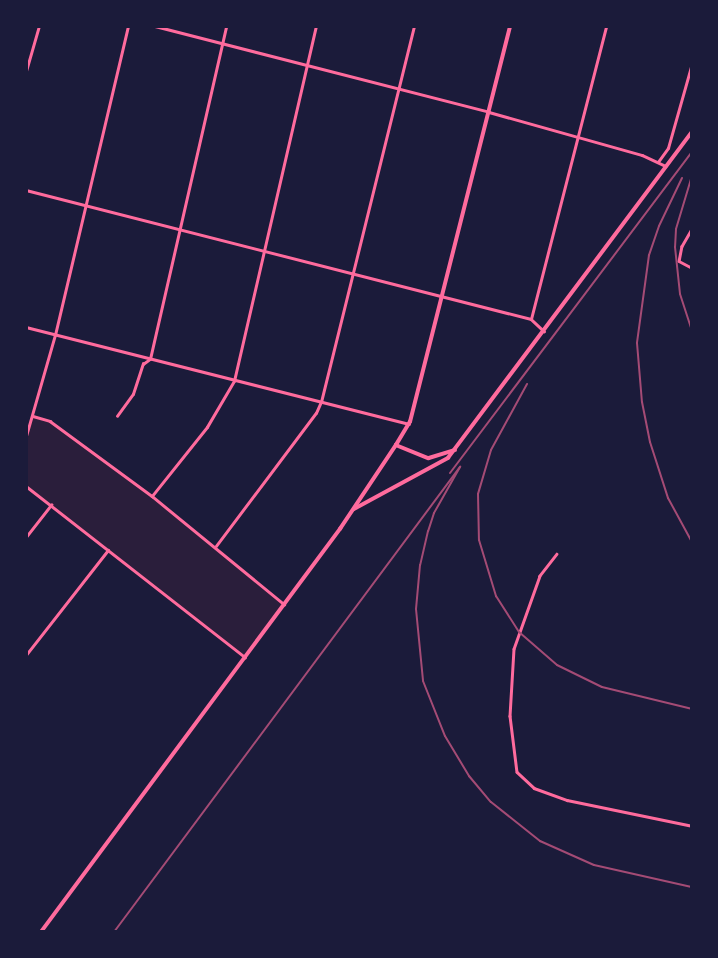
<!DOCTYPE html>
<html>
<head>
<meta charset="utf-8">
<style>
  body { margin:0 }
  #map { position:relative; width:718px; height:958px; overflow:hidden; background:#1b1b3a; font-family:Mulish,sans-serif }
  div>[style] { position:absolute }
  .green>* { inset:0; background:#2a1e3b }
  .minor>* { height:2.5px; margin:-1.25px; padding:0 1.25px; transform-origin:1.25px; border-radius:1.25px; background:#ff6b9d }
  .tertiary>* { height:3.5px; margin:-1.75px; padding:0 1.75px; transform-origin:1.75px; border-radius:1.75px; background:#ff6b9d }
  .secondary>* { height:3.5px; margin:-1.75px; padding:0 1.75px; transform-origin:1.75px; border-radius:1.75px; background:#ff6b9d }
  .rail>* { height:2px; margin:-1px; padding:0 1px; transform-origin:1px; border-radius:1px; background:#a44b75 }
  span { translate:-50% -50%; white-space:nowrap; text-align:center; line-height:1.15; -webkit-text-stroke:5px #1b1b3a; paint-order:stroke }
  .frame { position:absolute; inset:0; border:28px solid #1b1b3a; pointer-events:none }
</style>
</head>
<body>
<div id="map">
  <div class="green">
    <i style="clip-path:polygon(33px 416px,50px 421px,152px 496px,284px 604px,245px 657px,26px 486px,26px 436px)"></i>
  </div>
  <div class="minor">
    <i style="left:155px;top:26px;width:345px;rotate:14.4deg"></i>
    <i style="left:489px;top:112px;width:159px;rotate:15.7deg"></i>
    <i style="left:642px;top:155px;width:26px;rotate:25deg"></i>
    <i style="left:26px;top:71px;width:47px;rotate:-73.9deg"></i>
    <i style="left:658px;top:162px;width:17px;rotate:-54deg"></i>
    <i style="left:668px;top:148px;width:88px;rotate:-74.2deg"></i>
    <i style="left:26px;top:190px;width:521px;rotate:14.33deg"></i>
    <i style="left:531px;top:319px;width:18px;rotate:43deg"></i>
    <i style="left:692px;top:229px;width:20px;rotate:120deg"></i>
    <i style="left:682px;top:246px;width:15px;rotate:101deg"></i>
    <i style="left:679px;top:261px;width:15px;rotate:28deg"></i>
    <i style="left:531px;top:319px;width:302px;rotate:-75.6deg"></i>
    <i style="left:26px;top:327px;width:395px;rotate:14.2deg"></i>
    <i style="left:33px;top:416px;width:18px;rotate:16deg"></i>
    <i style="left:50px;top:421px;width:127px;rotate:36.3deg"></i>
    <i style="left:152px;top:496px;width:171px;rotate:39.3deg"></i>
    <i style="left:117px;top:416px;width:27px;rotate:-54deg"></i>
    <i style="left:133px;top:394px;width:32px;rotate:-72deg"></i>
    <i style="left:143px;top:364px;width:9px;rotate:-36deg"></i>
    <i style="left:150px;top:359px;width:342px;rotate:-77.1deg"></i>
    <i style="left:26px;top:436px;width:105px;rotate:-74deg"></i>
    <i style="left:55px;top:335px;width:318px;rotate:-76.7deg"></i>
    <i style="left:26px;top:486px;width:278px;rotate:38deg"></i>
    <i style="left:152px;top:496px;width:88px;rotate:-51.4deg"></i>
    <i style="left:207px;top:427px;width:53px;rotate:-59.6deg"></i>
    <i style="left:234px;top:381px;width:364px;rotate:-77deg"></i>
    <i style="left:26px;top:537px;width:41px;rotate:-52deg"></i>
    <i style="left:216px;top:546px;width:166px;rotate:-53.1deg"></i>
    <i style="left:316px;top:413px;width:12px;rotate:-66deg"></i>
    <i style="left:321px;top:402px;width:387px;rotate:-76.1deg"></i>
    <i style="left:557px;top:554px;width:28px;rotate:128deg"></i>
    <i style="left:540px;top:576px;width:77px;rotate:109.6deg"></i>
    <i style="left:514px;top:649px;width:67px;rotate:93.4deg"></i>
    <i style="left:510px;top:716px;width:56px;rotate:82.9deg"></i>
    <i style="left:517px;top:772px;width:23px;rotate:43deg"></i>
    <i style="left:534px;top:788px;width:35px;rotate:20deg"></i>
    <i style="left:567px;top:800px;width:128px;rotate:11.7deg"></i>
    <i style="left:26px;top:655px;width:133px;rotate:-52deg"></i>
  </div>
  <div class="tertiary">
    <i style="left:396px;top:445px;width:27px;rotate:-59deg"></i>
    <i style="left:410px;top:422px;width:408px;rotate:-75.8deg"></i>
  </div>
  <div class="secondary">
    <i style="left:354px;top:509px;width:107px;rotate:-28.5deg"></i>
    <i style="left:448px;top:458px;width:407px;rotate:-53.2deg"></i>
    <i style="left:41px;top:932px;width:502px;rotate:-53.43deg"></i>
    <i style="left:340px;top:529px;width:101px;rotate:-56.3deg"></i>
    <i style="left:396px;top:445px;width:35px;rotate:22deg"></i>
    <i style="left:429px;top:458px;width:27px;rotate:-17deg"></i>
  </div>
  <div class="rail">
    <i style="left:682px;top:178px;width:53px;rotate:115.6deg"></i>
    <i style="left:659px;top:226px;width:31px;rotate:109deg"></i>
    <i style="left:649px;top:255px;width:89px;rotate:97.8deg"></i>
    <i style="left:637px;top:343px;width:59px;rotate:85.2deg"></i>
    <i style="left:642px;top:402px;width:41px;rotate:78.7deg"></i>
    <i style="left:650px;top:442px;width:59px;rotate:72.2deg"></i>
    <i style="left:668px;top:498px;width:50px;rotate:61.4deg"></i>
    <i style="left:691px;top:179px;width:52px;rotate:106.7deg"></i>
    <i style="left:676px;top:229px;width:18px;rotate:93deg"></i>
    <i style="left:675px;top:247px;width:47px;rotate:83.9deg"></i>
    <i style="left:680px;top:294px;width:40px;rotate:72deg"></i>
    <i style="left:527px;top:384px;width:75px;rotate:118.6deg"></i>
    <i style="left:491px;top:450px;width:46px;rotate:106.5deg"></i>
    <i style="left:478px;top:494px;width:46px;rotate:88.8deg"></i>
    <i style="left:479px;top:540px;width:59px;rotate:73.1deg"></i>
    <i style="left:496px;top:596px;width:43px;rotate:57.4deg"></i>
    <i style="left:519px;top:632px;width:50px;rotate:41deg"></i>
    <i style="left:557px;top:665px;width:50px;rotate:26.1deg"></i>
    <i style="left:602px;top:687px;width:93px;rotate:13.7deg"></i>
    <i style="left:450px;top:473px;width:402px;rotate:-53deg"></i>
    <i style="left:114px;top:932px;width:580px;rotate:-53.35deg"></i>
    <i style="left:460px;top:467px;width:53px;rotate:119.5deg"></i>
    <i style="left:434px;top:513px;width:19px;rotate:108deg"></i>
    <i style="left:428px;top:531px;width:35px;rotate:103deg"></i>
    <i style="left:420px;top:565px;width:44px;rotate:95.2deg"></i>
    <i style="left:416px;top:609px;width:72px;rotate:84.4deg"></i>
    <i style="left:423px;top:681px;width:59px;rotate:68.2deg"></i>
    <i style="left:445px;top:736px;width:47px;rotate:59deg"></i>
    <i style="left:469px;top:776px;width:34px;rotate:50deg"></i>
    <i style="left:491px;top:802px;width:63px;rotate:38.5deg"></i>
    <i style="left:540px;top:841px;width:59px;rotate:24deg"></i>
    <i style="left:594px;top:865px;width:100px;rotate:12.7deg"></i>
  </div>
  <div class="frame"></div>
</div>
</body>
</html>
